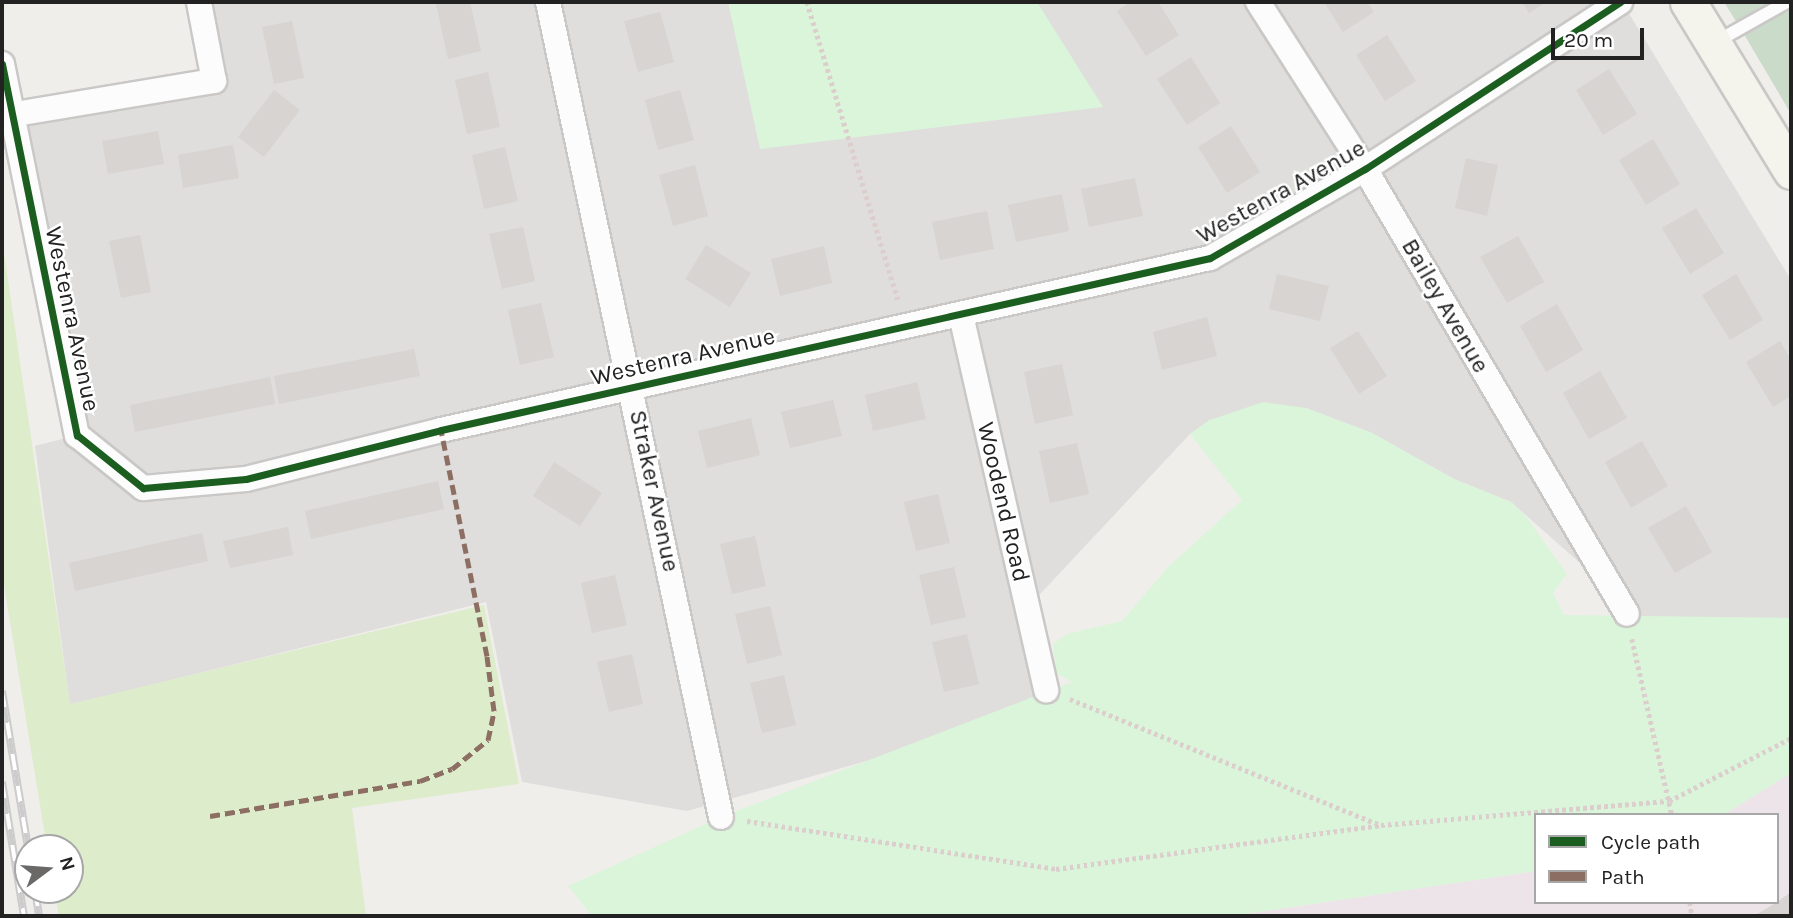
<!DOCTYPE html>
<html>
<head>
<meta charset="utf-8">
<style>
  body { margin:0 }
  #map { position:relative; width:1793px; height:918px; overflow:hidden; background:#f0eeeb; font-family:Karla,sans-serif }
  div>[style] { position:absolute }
  .residential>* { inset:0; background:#dfdedc }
  .industrial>* { inset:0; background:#ede4e9 }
  .grass>* { inset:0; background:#ddeccb }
  .cemetery>* { inset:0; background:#cadbca }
  .park>* { inset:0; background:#daf5da }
  .building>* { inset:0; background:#d7d4d2 }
  .path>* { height:4.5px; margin-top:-2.25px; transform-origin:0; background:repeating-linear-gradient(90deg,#dccecd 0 3.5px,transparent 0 7px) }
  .roads { filter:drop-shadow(2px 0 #c9c8c7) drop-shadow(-2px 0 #c9c8c7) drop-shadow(0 2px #c9c8c7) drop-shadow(0 -2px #c9c8c7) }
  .lane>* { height:12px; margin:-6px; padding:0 6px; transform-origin:6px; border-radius:6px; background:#fdfcfc }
  .street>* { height:24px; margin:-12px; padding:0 12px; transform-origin:12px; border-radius:12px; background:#fdfcfc }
  .secondary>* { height:35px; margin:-17.5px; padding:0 17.5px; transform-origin:17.5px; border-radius:17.5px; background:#f4f4ed }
  .rail>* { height:8px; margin-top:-4px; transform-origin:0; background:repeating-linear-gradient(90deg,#fff 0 16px,#ccc 0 32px); box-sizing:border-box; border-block:2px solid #ccc }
  .quiet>* { height:5px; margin-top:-2.5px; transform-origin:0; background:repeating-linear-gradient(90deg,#8d6e63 0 10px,transparent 0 15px) }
  .cycleway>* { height:7px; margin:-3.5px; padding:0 3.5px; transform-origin:3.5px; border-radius:3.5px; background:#1b5e20 }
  span { translate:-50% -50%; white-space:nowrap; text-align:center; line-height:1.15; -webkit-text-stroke:5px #fff; paint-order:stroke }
  .street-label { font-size:24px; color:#222 }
  .frame { position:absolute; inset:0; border:4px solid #222; pointer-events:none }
  .legend { position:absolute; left:1534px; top:813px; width:245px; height:91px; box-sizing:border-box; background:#fff; border:2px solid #a7a7a7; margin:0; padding:9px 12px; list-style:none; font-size:21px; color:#222 }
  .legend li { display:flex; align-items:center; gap:14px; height:35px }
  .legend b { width:35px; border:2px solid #a7a7a7 }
  .north { position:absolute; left:14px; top:834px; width:70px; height:70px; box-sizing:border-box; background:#fff; border:2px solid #a7a7a7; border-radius:50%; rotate:74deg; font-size:19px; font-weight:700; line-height:28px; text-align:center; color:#222 }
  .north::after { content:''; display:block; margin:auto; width:24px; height:32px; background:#6a6968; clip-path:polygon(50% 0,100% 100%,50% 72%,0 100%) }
  .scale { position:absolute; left:1551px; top:28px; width:93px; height:32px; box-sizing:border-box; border:4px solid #222; border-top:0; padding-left:9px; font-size:21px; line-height:24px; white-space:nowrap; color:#222; -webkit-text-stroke:5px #fff; paint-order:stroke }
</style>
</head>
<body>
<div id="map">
  <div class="residential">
    <i style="clip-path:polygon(203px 2px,1622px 2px,1791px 280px,1791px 622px,1658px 632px,1511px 502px,1454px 479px,1372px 433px,1306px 408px,1210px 420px,1190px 434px,1028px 607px,1050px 710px,687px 811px,522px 782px,486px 602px,70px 705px,35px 446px,77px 435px,16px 122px,219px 88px)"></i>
  </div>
  <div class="industrial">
    <i style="clip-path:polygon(1791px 773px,1791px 916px,1231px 916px,1536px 871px,1536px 902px,1777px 902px,1777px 815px,1723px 815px)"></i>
  </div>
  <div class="grass">
    <i style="clip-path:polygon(2px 239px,70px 704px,484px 605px,519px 784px,352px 808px,366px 916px,59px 916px,54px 890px,70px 890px,70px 848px,47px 848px,2px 573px)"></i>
  </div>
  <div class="cemetery">
    <i style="clip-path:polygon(1724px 2px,1791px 2px,1791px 114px,1745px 36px)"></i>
  </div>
  <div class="park">
    <i style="clip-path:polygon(728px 2px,1037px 2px,1103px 107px,760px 149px)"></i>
    <i style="clip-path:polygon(1263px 402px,1306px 408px,1372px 433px,1454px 479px,1511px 502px,1525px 515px,1567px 574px,1553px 593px,1564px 615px,1791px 618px,1791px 773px,1723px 815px,1536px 815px,1536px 871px,1231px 916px,592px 916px,568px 886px,721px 817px,1072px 682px,1056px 673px,1053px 644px,1067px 634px,1122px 621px,1168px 567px,1242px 500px,1190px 434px,1210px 420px)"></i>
  </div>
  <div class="building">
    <i style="clip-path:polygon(470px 2px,481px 51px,448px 59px,436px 4px)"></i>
    <i style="clip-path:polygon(1131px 2px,1158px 2px,1179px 35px,1146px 56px,1117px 11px)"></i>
    <i style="clip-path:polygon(1324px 2px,1367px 2px,1374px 12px,1343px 32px)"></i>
    <i style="clip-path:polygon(1522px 2px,1547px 2px,1529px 13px)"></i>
    <i style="clip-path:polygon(660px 12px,674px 62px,638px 72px,624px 21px)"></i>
    <i style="clip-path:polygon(292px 21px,304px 78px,274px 84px,262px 27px)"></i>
    <i style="clip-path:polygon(1387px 35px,1416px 81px,1385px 101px,1356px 55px)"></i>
    <i style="clip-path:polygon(1191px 57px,1220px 103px,1187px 125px,1157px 79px)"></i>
    <i style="clip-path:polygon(1609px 69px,1637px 114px,1603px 135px,1576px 90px)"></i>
    <i style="clip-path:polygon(488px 72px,500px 127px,467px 134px,455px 80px)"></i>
    <i style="clip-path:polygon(274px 90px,300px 110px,264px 157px,238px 137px)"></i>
    <i style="clip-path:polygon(680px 90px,694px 140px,658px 150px,645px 100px)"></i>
    <i style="clip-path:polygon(1231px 126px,1260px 172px,1227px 193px,1198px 147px)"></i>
    <i style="clip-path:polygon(158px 131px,164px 164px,108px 174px,102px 141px)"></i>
    <i style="clip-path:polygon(1653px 139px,1680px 184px,1646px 205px,1619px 160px)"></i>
    <i style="clip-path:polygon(233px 145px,239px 178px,183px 188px,178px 155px)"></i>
    <i style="clip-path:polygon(505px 147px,518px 201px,484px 209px,472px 155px)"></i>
    <i style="clip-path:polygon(1466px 158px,1498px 165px,1487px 216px,1455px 208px)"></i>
    <i style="clip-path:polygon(695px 165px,708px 216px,673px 226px,659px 175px)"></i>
    <i style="clip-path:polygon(1135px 178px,1143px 216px,1089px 227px,1081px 189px)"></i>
    <i style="clip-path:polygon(1062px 194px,1069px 231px,1016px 242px,1008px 205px)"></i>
    <i style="clip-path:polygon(1696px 208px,1724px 253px,1690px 274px,1662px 228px)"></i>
    <i style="clip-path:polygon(987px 211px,994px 249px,940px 260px,932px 222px)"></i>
    <i style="clip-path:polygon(523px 227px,535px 281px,502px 289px,489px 234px)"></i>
    <i style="clip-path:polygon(140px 235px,151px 292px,121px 298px,109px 241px)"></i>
    <i style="clip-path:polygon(1518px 236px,1544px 282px,1507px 303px,1480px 257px)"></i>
    <i style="clip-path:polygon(706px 245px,751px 273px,730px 307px,685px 279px)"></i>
    <i style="clip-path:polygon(824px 246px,832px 283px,780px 296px,771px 259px)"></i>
    <i style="clip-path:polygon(1277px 274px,1329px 286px,1320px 321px,1269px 309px)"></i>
    <i style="clip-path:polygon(1736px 274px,1763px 320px,1730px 340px,1702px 295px)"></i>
    <i style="clip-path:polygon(541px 303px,554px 357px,520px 365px,508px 310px)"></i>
    <i style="clip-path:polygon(1557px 304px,1583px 350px,1546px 372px,1520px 326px)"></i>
    <i style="clip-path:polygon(1207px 317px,1217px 356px,1162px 370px,1153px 332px)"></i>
    <i style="clip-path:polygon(1358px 331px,1387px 376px,1359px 394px,1330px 348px)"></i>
    <i style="clip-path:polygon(1780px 341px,1791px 360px,1791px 396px,1773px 407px,1746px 362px)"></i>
    <i style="clip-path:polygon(414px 349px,420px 376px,279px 404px,274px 376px)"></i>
    <i style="clip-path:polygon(1062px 364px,1073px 415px,1035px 424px,1024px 372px)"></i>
    <i style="clip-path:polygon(1600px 371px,1627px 418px,1589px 439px,1563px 393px)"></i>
    <i style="clip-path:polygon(270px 377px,275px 404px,135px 432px,130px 405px)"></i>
    <i style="clip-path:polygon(917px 382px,926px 419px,873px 431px,865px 395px)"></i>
    <i style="clip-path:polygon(833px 400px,842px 436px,790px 448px,781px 412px)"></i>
    <i style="clip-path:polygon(751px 418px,760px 455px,707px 468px,698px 431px)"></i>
    <i style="clip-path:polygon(1642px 441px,1668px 486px,1631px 508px,1605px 462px)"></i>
    <i style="clip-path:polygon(1077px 443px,1089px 494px,1050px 503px,1039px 451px)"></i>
    <i style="clip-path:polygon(554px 462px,602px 493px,580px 526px,533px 496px)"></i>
    <i style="clip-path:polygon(438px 481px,444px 509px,311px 539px,305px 511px)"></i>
    <i style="clip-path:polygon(938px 494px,950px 543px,916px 551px,904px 502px)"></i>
    <i style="clip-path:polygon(1686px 506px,1712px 552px,1675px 573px,1648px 528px)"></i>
    <i style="clip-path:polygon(288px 527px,293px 555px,230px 568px,223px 541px)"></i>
    <i style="clip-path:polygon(202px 533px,208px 561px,75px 591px,69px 563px)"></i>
    <i style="clip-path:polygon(755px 536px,766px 586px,732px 594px,720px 544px)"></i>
    <i style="clip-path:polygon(954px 567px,966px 617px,931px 625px,919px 575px)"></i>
    <i style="clip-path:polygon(615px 575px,627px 625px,592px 633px,581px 583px)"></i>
    <i style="clip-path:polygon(770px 606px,782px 655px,747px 664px,735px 614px)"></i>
    <i style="clip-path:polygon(967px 634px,979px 684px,944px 692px,932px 642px)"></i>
    <i style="clip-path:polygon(632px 654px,643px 704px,609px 712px,597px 662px)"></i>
    <i style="clip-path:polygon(784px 675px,796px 725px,762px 733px,750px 683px)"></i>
    <i style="clip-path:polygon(1791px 892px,1791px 916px,1754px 916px,1777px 902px)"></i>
  </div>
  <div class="path">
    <i style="left:807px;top:2px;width:311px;rotate:73deg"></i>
    <i style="left:1632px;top:639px;width:180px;rotate:77.2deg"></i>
    <i style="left:1070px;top:699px;width:336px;rotate:22.1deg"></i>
    <i style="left:1381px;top:825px;width:289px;rotate:-4.8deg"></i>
    <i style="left:1669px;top:801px;width:137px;rotate:-27.3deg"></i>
    <i style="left:747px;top:821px;width:313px;rotate:8.8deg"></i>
    <i style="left:1056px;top:869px;width:327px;rotate:-7.7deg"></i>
    <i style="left:1690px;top:902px;width:14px;rotate:82deg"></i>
  </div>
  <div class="roads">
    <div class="lane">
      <i style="left:1714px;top:43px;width:84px;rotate:-29.3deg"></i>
    </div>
    <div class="street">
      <i style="left:548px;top:2px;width:833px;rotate:78.02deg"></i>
      <i style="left:1258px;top:2px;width:198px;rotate:57.4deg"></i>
      <i style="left:1365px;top:169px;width:516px;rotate:59.51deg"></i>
      <i style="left:2px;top:64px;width:379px;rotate:78.6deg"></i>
      <i style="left:77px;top:435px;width:85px;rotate:38.8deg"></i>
      <i style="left:143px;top:488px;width:103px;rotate:-5deg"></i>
      <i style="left:246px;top:479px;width:201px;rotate:-14.1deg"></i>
      <i style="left:441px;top:430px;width:788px;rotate:-12.61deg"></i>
      <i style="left:1210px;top:258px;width:179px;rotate:-29.9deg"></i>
      <i style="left:1365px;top:169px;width:305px;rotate:-33.2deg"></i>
      <i style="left:10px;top:115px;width:207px;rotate:-9.5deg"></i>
      <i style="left:214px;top:81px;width:80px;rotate:-100.8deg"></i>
      <i style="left:961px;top:315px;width:385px;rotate:77.2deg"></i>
    </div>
    <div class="secondary">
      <i style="left:1688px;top:2px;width:198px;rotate:58.6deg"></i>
    </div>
  </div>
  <div class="rail">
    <i style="left:2px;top:691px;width:159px;rotate:80.6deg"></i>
    <i style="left:2px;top:782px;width:136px;rotate:80.7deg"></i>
    <i style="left:35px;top:890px;width:26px;rotate:81deg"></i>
  </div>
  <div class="quiet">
    <i style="left:210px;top:816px;width:213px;rotate:-9.5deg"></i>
    <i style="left:420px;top:781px;width:34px;rotate:-21deg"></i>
    <i style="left:452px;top:769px;width:46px;rotate:-38.9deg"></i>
    <i style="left:488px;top:740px;width:30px;rotate:-78deg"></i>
    <i style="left:494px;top:711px;width:55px;rotate:-97.3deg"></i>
    <i style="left:487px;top:656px;width:231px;rotate:-101.5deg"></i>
  </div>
  <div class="cycleway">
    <i style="left:2px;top:64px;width:379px;rotate:78.6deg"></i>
    <i style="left:77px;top:435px;width:85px;rotate:38.8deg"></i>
    <i style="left:143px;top:488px;width:103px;rotate:-5deg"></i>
    <i style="left:246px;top:479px;width:201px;rotate:-14.1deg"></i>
    <i style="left:441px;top:430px;width:788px;rotate:-12.61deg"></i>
    <i style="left:1210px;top:258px;width:179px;rotate:-29.9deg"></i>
    <i style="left:1365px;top:169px;width:305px;rotate:-33.2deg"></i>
  </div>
  <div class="street-label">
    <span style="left:1281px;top:192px;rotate:-29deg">Westenra Avenue</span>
    <span style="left:1445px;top:306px;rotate:60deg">Bailey Avenue</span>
    <span style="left:72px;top:319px;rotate:78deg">Westenra Avenue</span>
    <span style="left:683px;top:357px;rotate:-13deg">Westenra Avenue</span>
    <span style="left:654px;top:491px;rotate:78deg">Straker Avenue</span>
    <span style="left:1003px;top:502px;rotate:77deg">Woodend Road</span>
  </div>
  <div class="frame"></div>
  <ul class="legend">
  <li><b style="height:9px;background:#1b5e20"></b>Cycle path</li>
  <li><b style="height:9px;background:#8d6e63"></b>Path</li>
  </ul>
  <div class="north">N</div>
  <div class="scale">20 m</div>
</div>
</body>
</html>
